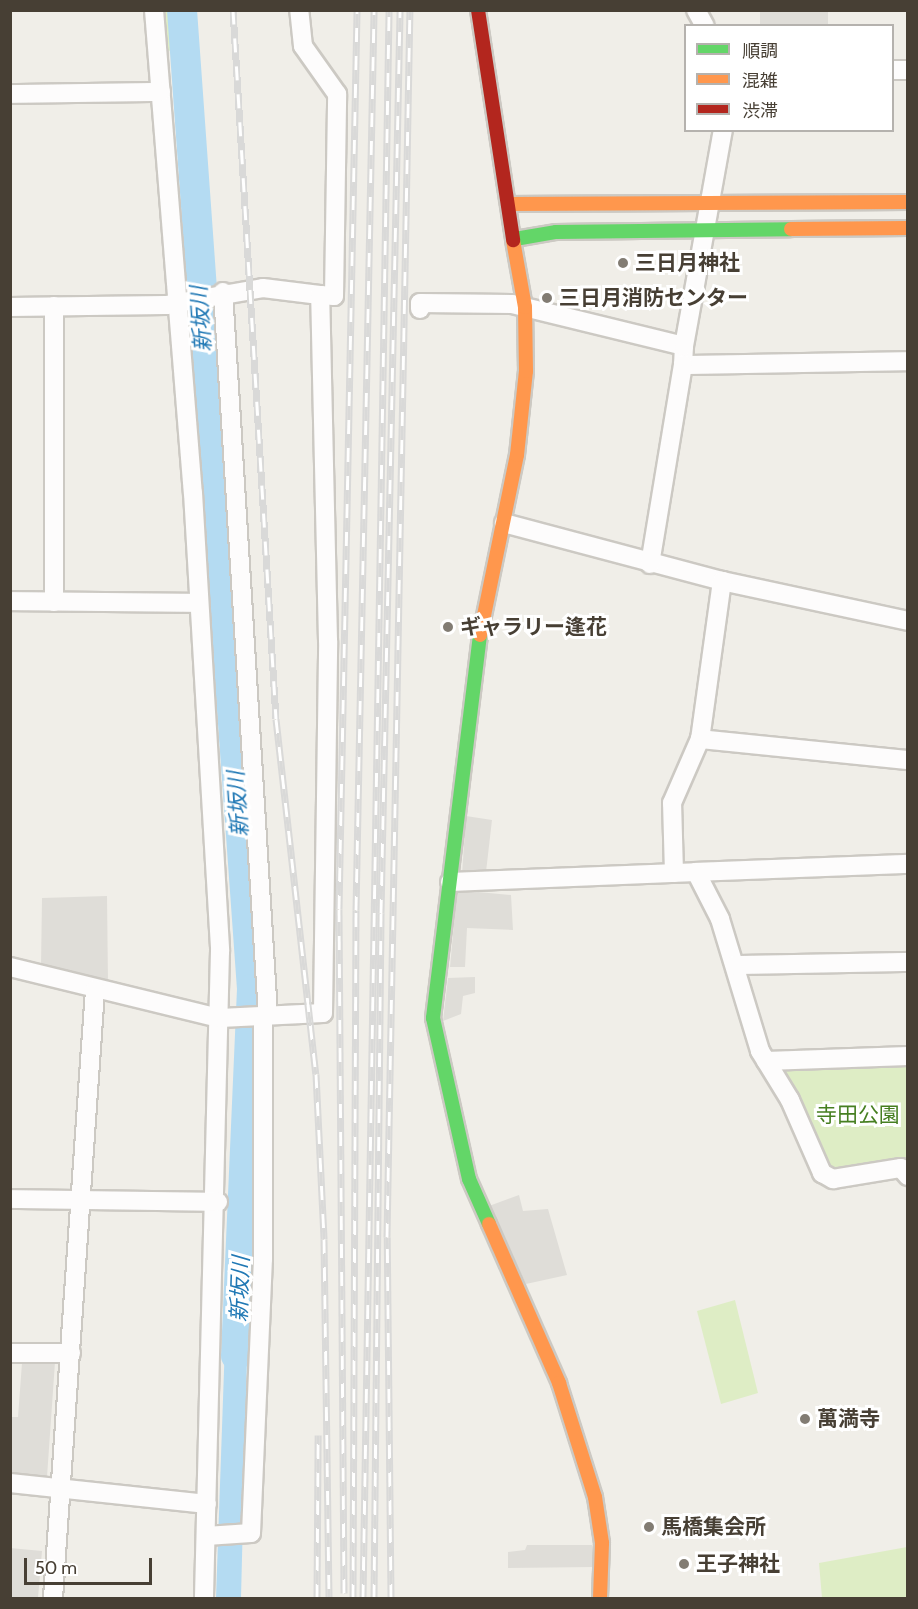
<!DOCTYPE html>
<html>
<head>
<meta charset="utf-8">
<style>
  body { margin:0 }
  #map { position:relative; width:918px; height:1609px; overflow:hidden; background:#f0eee8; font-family:Cabin,"Noto Sans JP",sans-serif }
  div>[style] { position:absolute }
  .green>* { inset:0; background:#deedc5 }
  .parking>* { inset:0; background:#dfddd8 }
  .water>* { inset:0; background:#b4dbf2 }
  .river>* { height:30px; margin:-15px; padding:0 15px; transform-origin:15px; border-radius:15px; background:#b4dbf2 }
  .roads { filter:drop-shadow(2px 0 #ccc9c3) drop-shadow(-2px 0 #ccc9c3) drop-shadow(0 2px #ccc9c3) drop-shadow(0 -2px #ccc9c3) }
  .street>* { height:18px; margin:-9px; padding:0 9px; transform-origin:9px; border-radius:9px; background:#fdfcfc }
  .fast>* { height:14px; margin:-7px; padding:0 7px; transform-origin:7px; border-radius:7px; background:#63d668 }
  .slow>* { height:14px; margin:-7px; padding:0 7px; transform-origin:7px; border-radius:7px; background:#ff974d }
  .jam>* { height:14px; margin:-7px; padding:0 7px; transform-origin:7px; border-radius:7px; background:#b3261e }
  .rail>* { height:7px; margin-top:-3.5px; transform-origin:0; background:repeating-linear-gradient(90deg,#fff 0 14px,#d9d9d8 0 28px); box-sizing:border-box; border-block:2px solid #d9d9d8 }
  .dots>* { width:16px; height:16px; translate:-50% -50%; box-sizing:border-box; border:3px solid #fff; border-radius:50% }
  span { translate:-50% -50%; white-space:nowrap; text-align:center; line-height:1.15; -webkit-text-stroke:6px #fff; paint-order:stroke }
  .poi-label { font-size:21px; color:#473f34; font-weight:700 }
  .left { translate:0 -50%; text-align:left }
  .park-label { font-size:21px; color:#467f21 }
  .water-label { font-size:22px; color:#2179b5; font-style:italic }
  .frame { position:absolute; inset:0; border:12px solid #473f34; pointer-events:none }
  .legend { position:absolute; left:684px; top:24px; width:210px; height:108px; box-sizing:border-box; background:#fff; border:2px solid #b5b2ae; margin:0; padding:8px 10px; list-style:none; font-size:18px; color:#473f34 }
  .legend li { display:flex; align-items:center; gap:12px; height:30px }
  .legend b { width:30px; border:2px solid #b5b2ae }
  .scale { position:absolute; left:24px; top:1558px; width:128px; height:27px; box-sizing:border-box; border:3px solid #473f34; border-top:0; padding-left:8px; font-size:18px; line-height:21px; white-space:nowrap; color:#473f34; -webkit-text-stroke:4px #fff; paint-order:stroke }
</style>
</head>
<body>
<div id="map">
  <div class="green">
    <i style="clip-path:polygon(162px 11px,175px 11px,177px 50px,165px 51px)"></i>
    <i style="clip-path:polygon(907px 1063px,907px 1162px,827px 1170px,780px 1074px,783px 1068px)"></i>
    <i style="clip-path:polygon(735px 1300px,758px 1393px,721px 1404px,697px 1311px)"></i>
    <i style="clip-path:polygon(907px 1547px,907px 1598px,822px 1598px,819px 1563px)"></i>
  </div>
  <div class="parking">
    <i style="clip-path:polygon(760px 11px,828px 11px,828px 25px,760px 25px)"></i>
    <i style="clip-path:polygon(466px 816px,492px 820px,486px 872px,462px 874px)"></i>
    <i style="clip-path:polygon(457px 890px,511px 895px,513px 930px,467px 928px,465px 967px,450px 967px)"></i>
    <i style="clip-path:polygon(107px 896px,108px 982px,41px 966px,42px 898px)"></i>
    <i style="clip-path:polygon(475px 977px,475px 993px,463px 996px,461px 1014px,443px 1021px,448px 978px)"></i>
    <i style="clip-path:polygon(519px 1195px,523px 1211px,548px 1209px,567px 1275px,526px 1284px,489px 1206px)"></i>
    <i style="clip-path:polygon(55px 1362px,47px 1477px,11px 1475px,11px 1417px,18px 1417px,22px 1363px)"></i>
    <i style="clip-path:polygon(527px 1545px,592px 1545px,593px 1567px,508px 1568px,508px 1552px,525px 1550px)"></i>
    <i style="clip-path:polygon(10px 1548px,42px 1551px,38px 1598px,11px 1598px)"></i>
  </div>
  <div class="water">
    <i style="clip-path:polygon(226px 1314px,248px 1318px,241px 1598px,216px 1598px)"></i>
  </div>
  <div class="river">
    <i style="left:182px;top:10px;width:981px;rotate:85.91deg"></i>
    <i style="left:252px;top:989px;width:367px;rotate:92.5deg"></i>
  </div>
  <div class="roads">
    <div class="street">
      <i style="left:154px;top:10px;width:485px;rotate:85.4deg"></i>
      <i style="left:193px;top:493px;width:459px;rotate:86.6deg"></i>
      <i style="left:220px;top:951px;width:647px;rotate:91.42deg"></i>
      <i style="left:696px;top:10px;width:18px;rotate:61deg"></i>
      <i style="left:892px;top:70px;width:16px"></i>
      <i style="left:10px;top:94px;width:151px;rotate:-0.8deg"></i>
      <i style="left:223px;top:292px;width:725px;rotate:86.44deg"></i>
      <i style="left:10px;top:307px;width:156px;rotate:-0.7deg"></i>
      <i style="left:166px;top:305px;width:98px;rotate:-9.9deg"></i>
      <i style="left:263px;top:288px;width:57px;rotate:7deg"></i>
      <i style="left:420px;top:309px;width:6px;rotate:-90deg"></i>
      <i style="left:420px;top:303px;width:92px;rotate:0.6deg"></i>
      <i style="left:512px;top:304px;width:177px;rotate:13.7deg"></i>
      <i style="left:684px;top:346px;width:19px;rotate:93deg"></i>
      <i style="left:683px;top:365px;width:225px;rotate:-1deg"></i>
      <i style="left:684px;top:346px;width:219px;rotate:-79.8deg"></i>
      <i style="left:504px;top:523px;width:226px;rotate:14.9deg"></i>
      <i style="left:722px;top:581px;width:190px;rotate:12.1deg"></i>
      <i style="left:650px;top:564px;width:202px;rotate:-80.6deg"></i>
      <i style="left:722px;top:581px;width:160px;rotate:97.9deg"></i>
      <i style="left:700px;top:739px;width:209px;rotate:5.8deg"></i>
      <i style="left:10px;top:601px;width:189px;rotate:0.6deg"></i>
      <i style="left:54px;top:602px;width:296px;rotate:-90deg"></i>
      <i style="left:696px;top:872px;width:212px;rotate:-2.2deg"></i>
      <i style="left:674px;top:873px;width:70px;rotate:-91.6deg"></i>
      <i style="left:672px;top:803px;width:70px;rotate:-66.4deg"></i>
      <i style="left:450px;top:882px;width:246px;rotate:-2.3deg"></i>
      <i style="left:696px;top:872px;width:53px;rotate:62.9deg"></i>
      <i style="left:720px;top:919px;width:138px;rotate:73.1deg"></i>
      <i style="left:760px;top:1051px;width:57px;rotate:58.5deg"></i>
      <i style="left:790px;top:1100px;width:80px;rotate:66.3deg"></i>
      <i style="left:822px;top:1173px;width:13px;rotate:29deg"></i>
      <i style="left:833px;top:1179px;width:69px;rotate:-9.2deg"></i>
      <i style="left:901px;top:1168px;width:11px;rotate:49deg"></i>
      <i style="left:735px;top:965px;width:173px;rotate:-1deg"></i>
      <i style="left:10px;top:967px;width:216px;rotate:13.7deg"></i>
      <i style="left:220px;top:1018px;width:103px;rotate:-2.8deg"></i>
      <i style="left:323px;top:1013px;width:372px;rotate:-89.2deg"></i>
      <i style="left:328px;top:641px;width:346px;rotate:-91.3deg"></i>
      <i style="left:320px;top:295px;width:14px;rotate:4deg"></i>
      <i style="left:334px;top:296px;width:202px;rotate:-89.1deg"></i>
      <i style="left:337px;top:94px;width:59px;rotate:-125.3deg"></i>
      <i style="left:303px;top:46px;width:36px;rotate:-96deg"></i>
      <i style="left:766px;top:1061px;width:142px;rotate:-2deg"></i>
      <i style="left:10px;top:1199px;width:208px;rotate:0.8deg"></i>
      <i style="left:10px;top:1353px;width:61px"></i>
      <i style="left:10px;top:1483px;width:198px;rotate:6.1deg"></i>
      <i style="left:206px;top:1536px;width:45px;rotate:-3.8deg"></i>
      <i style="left:251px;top:1533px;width:274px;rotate:-87.5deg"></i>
      <i style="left:263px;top:1259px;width:242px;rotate:-90deg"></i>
      <i style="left:53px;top:1598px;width:610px;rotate:-86.05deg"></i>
    </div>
    <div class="fast">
      <i style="left:515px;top:239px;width:42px;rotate:-9.7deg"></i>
      <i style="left:556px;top:232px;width:235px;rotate:-0.7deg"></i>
      <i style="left:480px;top:635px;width:386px;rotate:97deg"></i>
      <i style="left:433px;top:1018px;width:165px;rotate:77.4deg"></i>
      <i style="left:469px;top:1179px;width:49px;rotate:66deg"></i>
    </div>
    <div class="slow">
      <i style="left:508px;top:204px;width:400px;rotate:-0.3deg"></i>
      <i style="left:791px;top:229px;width:117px;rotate:-0.5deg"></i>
      <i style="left:480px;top:635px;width:184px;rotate:-78.4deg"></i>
      <i style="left:517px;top:455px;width:84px;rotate:-83.9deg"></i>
      <i style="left:526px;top:371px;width:64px;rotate:-90.9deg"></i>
      <i style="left:525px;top:307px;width:68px;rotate:-100.2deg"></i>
      <i style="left:489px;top:1224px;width:174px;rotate:66.2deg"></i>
      <i style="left:559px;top:1383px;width:120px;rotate:72.5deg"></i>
      <i style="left:595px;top:1497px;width:47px;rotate:81.3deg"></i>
      <i style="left:602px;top:1543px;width:55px;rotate:92.1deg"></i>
    </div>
    <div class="jam">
      <i style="left:478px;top:10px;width:233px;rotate:81.3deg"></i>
    </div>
  </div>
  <div class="rail">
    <i style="left:233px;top:10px;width:710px;rotate:86.53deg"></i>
    <i style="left:276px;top:719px;width:357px;rotate:83.6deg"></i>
    <i style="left:316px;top:1074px;width:165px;rotate:87.2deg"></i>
    <i style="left:324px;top:1239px;width:359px;rotate:89.2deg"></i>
    <i style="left:344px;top:1593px;width:684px;rotate:-90.42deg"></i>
    <i style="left:339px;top:909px;width:899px;rotate:-88.85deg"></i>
    <i style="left:317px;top:1598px;width:163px;rotate:-89.6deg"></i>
    <i style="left:353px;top:1598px;width:688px;rotate:-89.75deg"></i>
    <i style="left:356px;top:910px;width:900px;rotate:-88.85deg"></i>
    <i style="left:363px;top:1598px;width:1588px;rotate:-89.06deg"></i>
    <i style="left:374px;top:1598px;width:685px;rotate:-89.41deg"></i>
    <i style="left:381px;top:913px;width:903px;rotate:-88.79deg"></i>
    <i style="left:391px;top:1598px;width:361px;rotate:-90.6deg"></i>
    <i style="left:387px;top:1237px;width:1227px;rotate:-88.93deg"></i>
  </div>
  <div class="dots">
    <i style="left:623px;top:263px;background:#827c73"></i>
    <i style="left:547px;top:298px;background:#827c73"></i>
    <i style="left:448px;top:627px;background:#827c73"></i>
    <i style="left:805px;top:1419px;background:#827c73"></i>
    <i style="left:649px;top:1527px;background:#827c73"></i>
    <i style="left:684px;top:1564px;background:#827c73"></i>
  </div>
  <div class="poi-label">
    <span class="left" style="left:635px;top:263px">三日月神社</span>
    <span class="left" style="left:559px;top:298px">三日月消防センター</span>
    <span class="left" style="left:460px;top:627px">ギャラリー逢花</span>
    <span class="left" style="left:817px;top:1419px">萬満寺</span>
    <span class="left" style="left:661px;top:1527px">馬橋集会所</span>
    <span class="left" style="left:696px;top:1564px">王子神社</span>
  </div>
  <div class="park-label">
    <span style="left:858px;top:1115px">寺田公園</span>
  </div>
  <div class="water-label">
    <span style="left:201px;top:319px;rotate:-94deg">新坂川</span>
    <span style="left:238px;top:804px;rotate:-94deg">新坂川</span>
    <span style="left:240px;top:1289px;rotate:-88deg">新坂川</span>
  </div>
  <div class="frame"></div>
  <ul class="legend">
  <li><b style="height:8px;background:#63d668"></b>順調</li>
  <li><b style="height:8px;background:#ff974d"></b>混雑</li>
  <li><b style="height:8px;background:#b3261e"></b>渋滞</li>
  </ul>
  <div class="scale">50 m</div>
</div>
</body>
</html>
